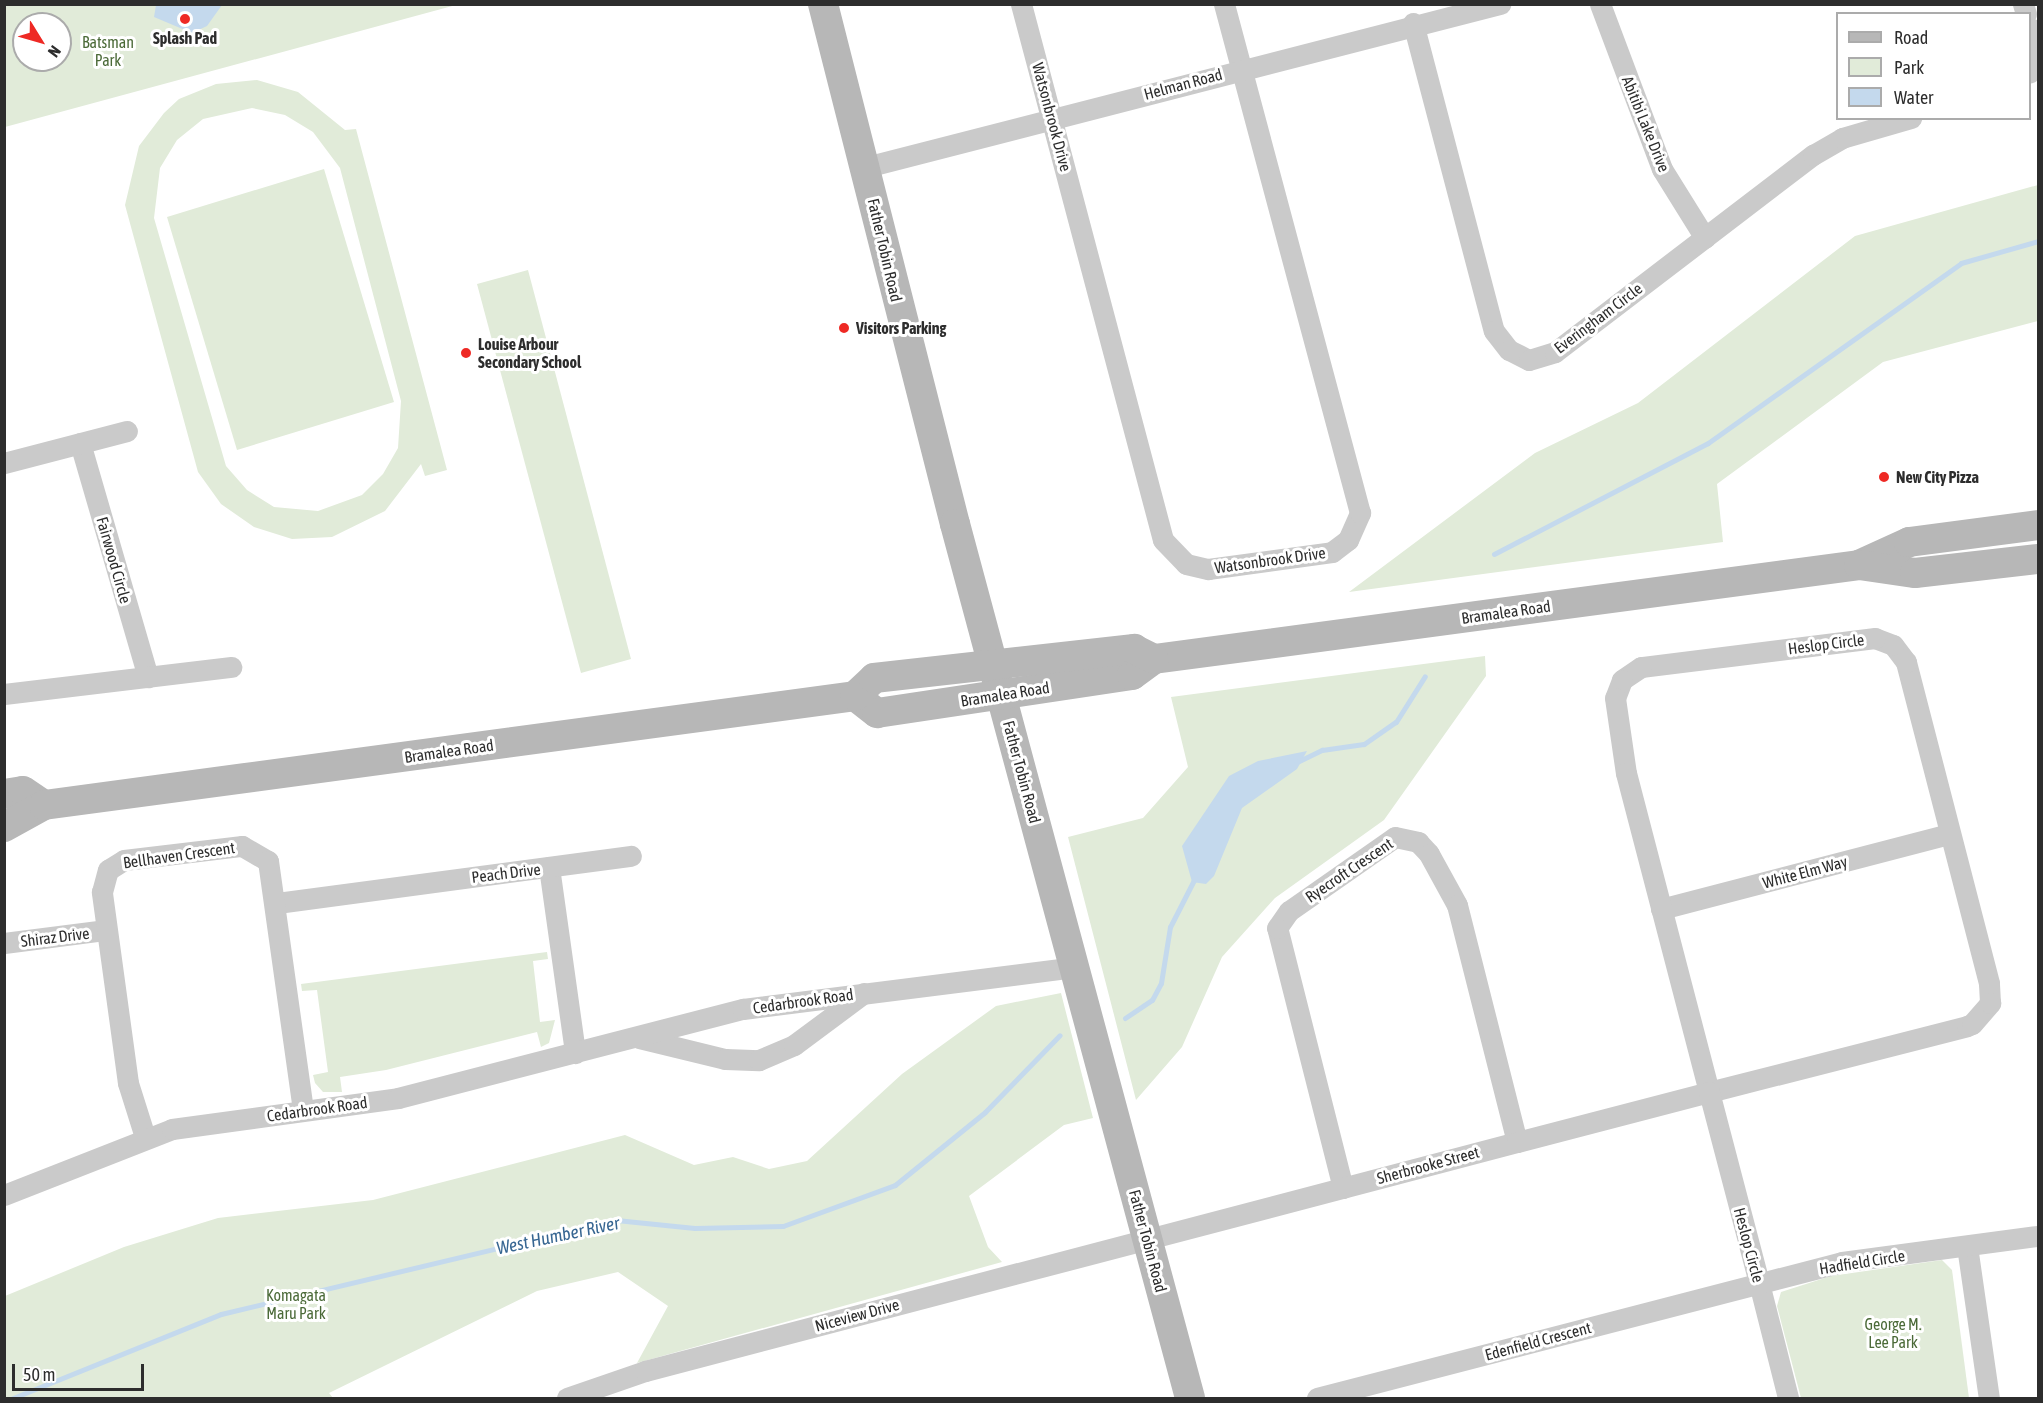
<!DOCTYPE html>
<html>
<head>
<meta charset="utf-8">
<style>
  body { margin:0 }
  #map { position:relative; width:2043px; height:1403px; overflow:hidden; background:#fff; font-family:"Asap Condensed",sans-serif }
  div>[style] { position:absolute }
  .green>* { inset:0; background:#e1ebd9 }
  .water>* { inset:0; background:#c4d9ed }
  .stream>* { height:5px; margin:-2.5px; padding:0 2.5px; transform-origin:2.5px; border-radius:2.5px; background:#c4d9ed }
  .street>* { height:21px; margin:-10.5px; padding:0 10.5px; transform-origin:10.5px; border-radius:10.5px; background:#cacaca }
  .secondary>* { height:30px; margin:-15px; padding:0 15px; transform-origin:15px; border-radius:15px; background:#b7b7b7 }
  .dots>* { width:16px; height:16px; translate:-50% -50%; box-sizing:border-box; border:3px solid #fff; border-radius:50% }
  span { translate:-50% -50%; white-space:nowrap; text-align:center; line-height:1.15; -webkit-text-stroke:6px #fff; paint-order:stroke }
  .poi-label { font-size:16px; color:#2d2d2d; font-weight:700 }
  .left { translate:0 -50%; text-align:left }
  .park-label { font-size:16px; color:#4b6a38 }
  .street-label { font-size:16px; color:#2d2d2d }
  .water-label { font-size:18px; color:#376692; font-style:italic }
  .frame { position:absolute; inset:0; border:6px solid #2d2d2d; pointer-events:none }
  .legend { position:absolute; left:1836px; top:12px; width:195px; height:108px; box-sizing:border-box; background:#fff; border:2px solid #ababab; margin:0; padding:8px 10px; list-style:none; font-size:18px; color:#2d2d2d }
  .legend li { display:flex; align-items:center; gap:12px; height:30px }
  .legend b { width:30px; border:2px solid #ababab }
  .north { position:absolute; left:12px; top:12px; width:60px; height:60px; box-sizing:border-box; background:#fff; border:2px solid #ababab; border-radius:50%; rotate:127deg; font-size:16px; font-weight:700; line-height:24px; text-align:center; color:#2d2d2d }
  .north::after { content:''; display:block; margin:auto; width:21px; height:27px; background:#ee2924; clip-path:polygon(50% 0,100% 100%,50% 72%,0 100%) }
  .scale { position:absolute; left:12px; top:1364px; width:132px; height:27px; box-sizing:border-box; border:3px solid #2d2d2d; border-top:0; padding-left:8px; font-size:18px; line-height:21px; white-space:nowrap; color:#2d2d2d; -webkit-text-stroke:4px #fff; paint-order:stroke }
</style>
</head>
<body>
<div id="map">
  <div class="green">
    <i style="clip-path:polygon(evenodd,4px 5px,456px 5px,5px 127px,4px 5px,24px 24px,60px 24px,60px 60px,24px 60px,24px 24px)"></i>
    <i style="clip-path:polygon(evenodd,257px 80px,298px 92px,345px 130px,356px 129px,447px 470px,425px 476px,421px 464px,385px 511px,332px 537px,292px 539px,254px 527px,221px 504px,198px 472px,125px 205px,139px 146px,164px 113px,179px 99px,216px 84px,257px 80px,252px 108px,285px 115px,313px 132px,340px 168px,401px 401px,398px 448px,383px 474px,362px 495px,318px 511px,274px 507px,247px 490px,226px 466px,154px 218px,160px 168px,177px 140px,203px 119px,252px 108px)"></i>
    <i style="clip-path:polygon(324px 169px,394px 402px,237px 450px,167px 217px)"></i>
    <i style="clip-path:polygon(2038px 185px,2038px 321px,1883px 362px,1717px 484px,1723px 542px,1349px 592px,1535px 453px,1638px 403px,1855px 236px)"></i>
    <i style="clip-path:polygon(528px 270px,631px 659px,581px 673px,477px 284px)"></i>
    <i style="clip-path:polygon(1485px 656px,1486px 676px,1384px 820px,1275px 898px,1222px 957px,1182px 1047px,1136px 1100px,1068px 837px,1143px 818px,1188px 767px,1171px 697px)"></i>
    <i style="clip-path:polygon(547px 952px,548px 959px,533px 961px,540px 1022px,555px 1020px,549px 1043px,541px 1047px,537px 1032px,386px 1070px,340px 1077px,342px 1092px,323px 1092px,315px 1083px,313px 1075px,328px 1072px,317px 990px,302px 991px,301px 984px)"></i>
    <i style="clip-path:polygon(1061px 993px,1093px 1118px,1064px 1125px,969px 1196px,988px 1247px,1002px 1262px,637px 1363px,668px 1306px,618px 1272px,537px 1291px,329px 1393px,333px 1398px,5px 1398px,5px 1296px,124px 1247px,218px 1218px,373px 1200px,625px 1135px,694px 1165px,733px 1157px,769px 1169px,807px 1161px,902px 1074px,996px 1006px)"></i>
    <i style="clip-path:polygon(1942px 1260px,1952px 1270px,1969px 1398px,1801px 1398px,1777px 1306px,1781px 1292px,1831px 1276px)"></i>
  </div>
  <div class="water">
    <i style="clip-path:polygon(156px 5px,156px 4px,222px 5px,207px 26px,192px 33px,154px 17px)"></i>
    <i style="clip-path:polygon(1307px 751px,1297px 769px,1242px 808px,1214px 876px,1206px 884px,1192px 882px,1182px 846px,1229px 776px,1258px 761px)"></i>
  </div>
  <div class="stream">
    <i style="left:1494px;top:554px;width:241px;rotate:-27.4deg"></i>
    <i style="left:1708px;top:443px;width:310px;rotate:-35.4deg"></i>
    <i style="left:1961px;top:263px;width:80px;rotate:-15.9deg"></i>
    <i style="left:1297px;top:762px;width:28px;rotate:-26deg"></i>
    <i style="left:1322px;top:750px;width:42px;rotate:-8.1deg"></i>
    <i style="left:1364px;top:744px;width:39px;rotate:-35deg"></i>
    <i style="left:1396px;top:722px;width:54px;rotate:-57.8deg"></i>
    <i style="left:1125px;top:1018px;width:32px;rotate:-34deg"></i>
    <i style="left:1152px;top:1000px;width:19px;rotate:-62deg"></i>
    <i style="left:1161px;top:983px;width:57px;rotate:-80.9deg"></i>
    <i style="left:1170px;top:927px;width:55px;rotate:-63deg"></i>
    <i style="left:13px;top:1398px;width:224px;rotate:-22deg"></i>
    <i style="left:221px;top:1314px;width:406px;rotate:-13.4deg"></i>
    <i style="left:616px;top:1220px;width:79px;rotate:5.8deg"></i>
    <i style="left:695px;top:1228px;width:88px;rotate:-1.3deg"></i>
    <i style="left:783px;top:1226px;width:119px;rotate:-20.1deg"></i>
    <i style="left:895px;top:1185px;width:116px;rotate:-39deg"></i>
    <i style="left:985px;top:1112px;width:107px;rotate:-45.8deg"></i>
  </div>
  <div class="street">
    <i style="left:1021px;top:4px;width:554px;rotate:75.16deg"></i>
    <i style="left:1163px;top:540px;width:33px;rotate:46deg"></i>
    <i style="left:1186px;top:564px;width:23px;rotate:13deg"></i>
    <i style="left:1208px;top:569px;width:125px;rotate:-7.8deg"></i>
    <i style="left:1332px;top:552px;width:20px;rotate:-37deg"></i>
    <i style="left:1348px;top:540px;width:30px;rotate:-66deg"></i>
    <i style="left:1360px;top:513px;width:527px;rotate:-104.96deg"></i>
    <i style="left:1600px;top:4px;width:176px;rotate:69.4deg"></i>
    <i style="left:1662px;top:169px;width:81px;rotate:58.1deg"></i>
    <i style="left:2023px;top:4px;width:10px;rotate:73deg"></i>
    <i style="left:1413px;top:23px;width:318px;rotate:75.3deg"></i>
    <i style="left:1494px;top:331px;width:24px;rotate:52deg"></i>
    <i style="left:1509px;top:350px;width:22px;rotate:27deg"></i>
    <i style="left:1529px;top:360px;width:27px;rotate:-17deg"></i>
    <i style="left:1555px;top:352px;width:325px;rotate:-37.4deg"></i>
    <i style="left:1813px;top:155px;width:34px;rotate:-30deg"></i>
    <i style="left:1842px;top:138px;width:72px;rotate:-16.2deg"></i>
    <i style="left:2030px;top:28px;width:29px;rotate:82deg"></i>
    <i style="left:2034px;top:57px;width:16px;rotate:105deg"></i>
    <i style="left:866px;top:167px;width:655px;rotate:-14.42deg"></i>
    <i style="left:80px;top:443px;width:244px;rotate:73.8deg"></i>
    <i style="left:4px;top:463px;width:127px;rotate:-14.6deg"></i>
    <i style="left:4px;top:694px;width:229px;rotate:-6.8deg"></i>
    <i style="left:549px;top:867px;width:188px;rotate:82deg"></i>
    <i style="left:277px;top:903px;width:357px;rotate:-7.6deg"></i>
    <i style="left:1661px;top:909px;width:298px;rotate:-14.6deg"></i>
    <i style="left:4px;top:943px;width:103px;rotate:-7.3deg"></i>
    <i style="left:639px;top:1038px;width:89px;rotate:13.7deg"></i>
    <i style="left:725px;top:1059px;width:34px;rotate:2deg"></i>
    <i style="left:759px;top:1060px;width:38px;rotate:-23deg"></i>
    <i style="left:794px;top:1045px;width:87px;rotate:-36.6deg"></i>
    <i style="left:145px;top:1137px;width:57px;rotate:-107.5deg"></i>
    <i style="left:128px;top:1083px;width:193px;rotate:-97.8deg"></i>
    <i style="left:102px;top:892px;width:23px;rotate:-75deg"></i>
    <i style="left:108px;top:870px;width:19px;rotate:-32deg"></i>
    <i style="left:124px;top:860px;width:119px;rotate:-6.8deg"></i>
    <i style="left:242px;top:846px;width:30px;rotate:30deg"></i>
    <i style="left:268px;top:861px;width:252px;rotate:82deg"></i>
    <i style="left:1343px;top:1188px;width:268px;rotate:-104.2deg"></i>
    <i style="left:1277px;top:928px;width:21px;rotate:-55deg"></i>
    <i style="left:1289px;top:911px;width:129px;rotate:-34.9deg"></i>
    <i style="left:1395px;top:837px;width:24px;rotate:12deg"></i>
    <i style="left:1418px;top:842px;width:16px;rotate:47deg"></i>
    <i style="left:1429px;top:854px;width:58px;rotate:61.2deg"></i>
    <i style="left:1457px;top:905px;width:244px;rotate:75.8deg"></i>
    <i style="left:4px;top:1195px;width:180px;rotate:-21.4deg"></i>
    <i style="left:172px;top:1129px;width:228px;rotate:-7.8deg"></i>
    <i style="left:398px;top:1098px;width:356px;rotate:-14.5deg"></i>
    <i style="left:743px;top:1009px;width:336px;rotate:-7.2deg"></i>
    <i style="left:1967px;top:1246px;width:154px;rotate:81.8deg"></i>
    <i style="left:567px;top:1398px;width:83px;rotate:-19.1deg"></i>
    <i style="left:645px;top:1371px;width:902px;rotate:-14.71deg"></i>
    <i style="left:1517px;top:1142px;width:198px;rotate:-14.6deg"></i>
    <i style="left:1709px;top:1092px;width:266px;rotate:-14.3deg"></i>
    <i style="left:1967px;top:1026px;width:5px;rotate:-22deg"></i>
    <i style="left:1972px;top:1024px;width:28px;rotate:-49deg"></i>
    <i style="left:1990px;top:1003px;width:20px;rotate:-93deg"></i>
    <i style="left:1989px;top:983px;width:332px;rotate:-104.5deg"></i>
    <i style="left:1906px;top:662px;width:21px;rotate:-127deg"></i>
    <i style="left:1893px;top:645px;width:19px;rotate:-159deg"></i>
    <i style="left:1875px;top:638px;width:236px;rotate:172.9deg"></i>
    <i style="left:1641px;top:667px;width:23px;rotate:146deg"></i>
    <i style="left:1622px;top:680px;width:19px;rotate:111deg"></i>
    <i style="left:1615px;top:698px;width:76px;rotate:81.7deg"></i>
    <i style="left:1626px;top:773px;width:330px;rotate:75.4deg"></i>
    <i style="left:1709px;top:1092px;width:197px;rotate:75.3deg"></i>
    <i style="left:1759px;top:1283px;width:119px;rotate:75.8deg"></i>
    <i style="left:1317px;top:1398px;width:542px;rotate:-14.52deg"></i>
    <i style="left:1842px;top:1262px;width:198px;rotate:-7.6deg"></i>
  </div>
  <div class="secondary">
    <i style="left:823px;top:4px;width:536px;rotate:75.76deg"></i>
    <i style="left:955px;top:524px;width:905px;rotate:74.95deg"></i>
    <i style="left:1859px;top:565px;width:55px;rotate:-24.7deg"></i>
    <i style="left:1909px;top:542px;width:130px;rotate:-7.5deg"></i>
    <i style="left:855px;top:696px;width:28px;rotate:38deg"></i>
    <i style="left:877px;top:713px;width:258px;rotate:-8.5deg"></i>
    <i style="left:1132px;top:675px;width:27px;rotate:-36deg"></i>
    <i style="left:1154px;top:659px;width:711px;rotate:-7.59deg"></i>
    <i style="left:1859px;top:565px;width:57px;rotate:8.1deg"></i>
    <i style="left:1915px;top:573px;width:124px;rotate:-6.5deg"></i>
    <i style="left:4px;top:794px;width:19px;rotate:-9deg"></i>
    <i style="left:23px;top:791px;width:25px;rotate:34deg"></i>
    <i style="left:4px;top:827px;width:46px;rotate:-28.8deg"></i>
    <i style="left:44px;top:805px;width:818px;rotate:-7.65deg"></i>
    <i style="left:855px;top:696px;width:26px;rotate:-43deg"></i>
    <i style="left:874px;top:678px;width:262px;rotate:-6.4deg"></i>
    <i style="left:1134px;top:649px;width:22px;rotate:27deg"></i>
  </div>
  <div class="dots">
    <i style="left:185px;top:19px;background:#ee2924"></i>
    <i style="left:844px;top:328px;background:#ee2924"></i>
    <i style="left:466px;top:353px;background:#ee2924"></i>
    <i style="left:1884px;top:477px;background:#ee2924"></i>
  </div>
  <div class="poi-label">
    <span style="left:185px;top:38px">Splash Pad</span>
    <span class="left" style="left:856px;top:328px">Visitors Parking</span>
    <span class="left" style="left:478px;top:353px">Louise Arbour<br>Secondary School</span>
    <span class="left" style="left:1896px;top:477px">New City Pizza</span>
  </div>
  <div class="park-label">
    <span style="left:108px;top:51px">Batsman<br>Park</span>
    <span style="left:296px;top:1304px">Komagata<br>Maru Park</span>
    <span style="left:1893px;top:1333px">George M.<br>Lee Park</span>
  </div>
  <div class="street-label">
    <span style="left:1183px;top:84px;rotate:-15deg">Helman Road</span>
    <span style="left:1052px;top:117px;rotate:75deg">Watsonbrook Drive</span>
    <span style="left:1646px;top:124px;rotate:68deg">Abitibi Lake Drive</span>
    <span style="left:885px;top:250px;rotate:77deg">Father Tobin Road</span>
    <span style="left:1598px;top:318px;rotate:-37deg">Everingham Circle</span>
    <span style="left:114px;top:560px;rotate:74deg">Fairwood Circle</span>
    <span style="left:1270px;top:560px;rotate:-8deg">Watsonbrook Drive</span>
    <span style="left:1506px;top:612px;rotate:-8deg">Bramalea Road</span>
    <span style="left:1826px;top:644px;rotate:-7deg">Heslop Circle</span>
    <span style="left:1005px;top:694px;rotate:-9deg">Bramalea Road</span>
    <span style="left:449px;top:751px;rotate:-8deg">Bramalea Road</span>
    <span style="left:1022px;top:772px;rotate:75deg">Father Tobin Road</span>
    <span style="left:179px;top:855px;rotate:-8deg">Bellhaven Crescent</span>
    <span style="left:1349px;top:870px;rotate:-34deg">Ryecroft Crescent</span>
    <span style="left:1805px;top:872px;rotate:-15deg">White Elm Way</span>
    <span style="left:506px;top:873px;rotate:-7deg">Peach Drive</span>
    <span style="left:55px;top:937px;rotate:-7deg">Shiraz Drive</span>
    <span style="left:803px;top:1001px;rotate:-8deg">Cedarbrook Road</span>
    <span style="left:317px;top:1109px;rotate:-8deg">Cedarbrook Road</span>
    <span style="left:1428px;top:1165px;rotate:-15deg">Sherbrooke Street</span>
    <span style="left:1148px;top:1241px;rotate:75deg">Father Tobin Road</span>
    <span style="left:1749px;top:1245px;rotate:75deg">Heslop Circle</span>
    <span style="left:1862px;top:1262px;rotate:-9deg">Hadfield Circle</span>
    <span style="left:857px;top:1315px;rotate:-15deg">Niceview Drive</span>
    <span style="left:1538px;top:1341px;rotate:-15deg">Edenfield Crescent</span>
  </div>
  <div class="water-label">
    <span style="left:558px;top:1236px;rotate:-12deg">West Humber River</span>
  </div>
  <div class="frame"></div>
  <ul class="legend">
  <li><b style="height:8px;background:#b7b7b7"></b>Road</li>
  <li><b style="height:16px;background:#e1ebd9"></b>Park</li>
  <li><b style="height:16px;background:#c4d9ed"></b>Water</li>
  </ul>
  <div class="north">N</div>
  <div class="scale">50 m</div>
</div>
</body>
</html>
